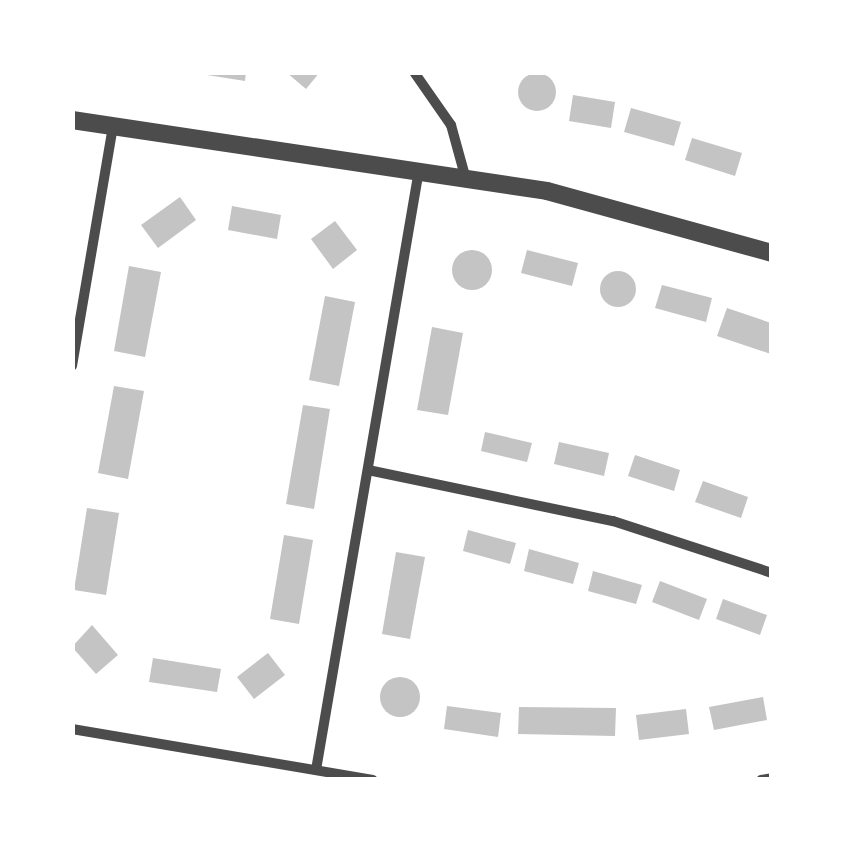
<!DOCTYPE html>
<html>
<head>
<meta charset="utf-8">
<style>
  body { margin:0 }
  #map { position:relative; width:844px; height:852px; overflow:hidden; background:#fff; font-family:Commissioner,sans-serif }
  div>[style] { position:absolute }
  .building>* { inset:0; background:#c4c4c4 }
  .round { border-radius:50% }
  .minor>* { height:10px; margin:-5px; padding:0 5px; transform-origin:5px; border-radius:5px; background:#4c4c4c }
  .tertiary>* { height:18px; margin:-9px; padding:0 9px; transform-origin:9px; border-radius:9px; background:#4c4c4c }
  span { translate:-50% -50%; white-space:nowrap; text-align:center; line-height:1.15; -webkit-text-stroke:8px #fff; paint-order:stroke }
  .frame { position:absolute; inset:0; border:75px solid #fff; pointer-events:none }
</style>
</head>
<body>
<div id="map">
  <div class="building">
    <i style="clip-path:polygon(188px 72px,246px 72px,245px 81px)"></i>
    <i style="clip-path:polygon(286px 72px,320px 72px,306px 89px)"></i>
    <i class="round" style="left:518px;top:73px;width:38px;height:38px"></i>
    <i style="clip-path:polygon(573px 95px,615px 102px,611px 128px,569px 121px)"></i>
    <i style="clip-path:polygon(631px 108px,681px 122px,674px 146px,624px 132px)"></i>
    <i style="clip-path:polygon(692px 138px,742px 153px,735px 176px,685px 160px)"></i>
    <i style="clip-path:polygon(180px 197px,196px 220px,158px 248px,141px 225px)"></i>
    <i style="clip-path:polygon(232px 206px,281px 215px,277px 239px,228px 230px)"></i>
    <i style="clip-path:polygon(335px 221px,357px 250px,333px 269px,311px 239px)"></i>
    <i class="round" style="left:452px;top:250px;width:40px;height:40px"></i>
    <i style="clip-path:polygon(527px 250px,578px 263px,572px 286px,521px 273px)"></i>
    <i style="clip-path:polygon(129px 266px,161px 272px,145px 357px,114px 351px)"></i>
    <i class="round" style="left:600px;top:271px;width:36px;height:36px"></i>
    <i style="clip-path:polygon(662px 285px,712px 298px,706px 322px,655px 308px)"></i>
    <i style="clip-path:polygon(325px 296px,355px 302px,339px 386px,309px 380px)"></i>
    <i style="clip-path:polygon(727px 308px,771px 323px,771px 354px,717px 336px)"></i>
    <i style="clip-path:polygon(432px 327px,463px 333px,448px 415px,417px 410px)"></i>
    <i style="clip-path:polygon(114px 386px,144px 391px,128px 479px,98px 473px)"></i>
    <i style="clip-path:polygon(303px 405px,330px 409px,314px 509px,286px 504px)"></i>
    <i style="clip-path:polygon(485px 432px,532px 443px,527px 462px,481px 451px)"></i>
    <i style="clip-path:polygon(559px 442px,609px 453px,604px 476px,554px 464px)"></i>
    <i style="clip-path:polygon(635px 455px,680px 470px,674px 491px,628px 476px)"></i>
    <i style="clip-path:polygon(703px 481px,748px 497px,741px 518px,695px 502px)"></i>
    <i style="clip-path:polygon(87px 508px,119px 513px,106px 595px,74px 590px)"></i>
    <i style="clip-path:polygon(468px 530px,516px 543px,510px 564px,463px 551px)"></i>
    <i style="clip-path:polygon(284px 535px,313px 540px,299px 624px,270px 619px)"></i>
    <i style="clip-path:polygon(529px 549px,579px 563px,573px 584px,524px 571px)"></i>
    <i style="clip-path:polygon(396px 552px,425px 557px,410px 639px,382px 634px)"></i>
    <i style="clip-path:polygon(593px 571px,642px 585px,636px 604px,588px 591px)"></i>
    <i style="clip-path:polygon(660px 581px,707px 599px,699px 620px,652px 602px)"></i>
    <i style="clip-path:polygon(723px 599px,767px 615px,760px 635px,716px 619px)"></i>
    <i style="clip-path:polygon(92px 625px,118px 655px,96px 674px,72px 647px)"></i>
    <i style="clip-path:polygon(268px 653px,285px 675px,254px 699px,237px 677px)"></i>
    <i style="clip-path:polygon(153px 658px,221px 669px,217px 692px,149px 682px)"></i>
    <i class="round" style="left:380px;top:677px;width:40px;height:40px"></i>
    <i style="clip-path:polygon(763px 697px,767px 720px,714px 730px,709px 707px)"></i>
    <i style="clip-path:polygon(447px 706px,501px 713px,498px 737px,444px 729px)"></i>
    <i style="clip-path:polygon(519px 707px,616px 708px,615px 736px,518px 734px)"></i>
    <i style="clip-path:polygon(686px 709px,689px 734px,639px 740px,636px 715px)"></i>
  </div>
  <div class="minor">
    <i style="left:414px;top:72px;width:65px;rotate:55.1deg"></i>
    <i style="left:451px;top:125px;width:53px;rotate:74.6deg"></i>
    <i style="left:72px;top:366px;width:244px;rotate:-80.3deg"></i>
    <i style="left:368px;top:470px;width:250px;rotate:11.8deg"></i>
    <i style="left:613px;top:521px;width:167px;rotate:18.1deg"></i>
    <i style="left:72px;top:729px;width:305px;rotate:9.6deg"></i>
    <i style="left:316px;top:770px;width:609px;rotate:-80.26deg"></i>
    <i style="left:761px;top:780px;width:11px;rotate:-10deg"></i>
  </div>
  <div class="tertiary">
    <i style="left:72px;top:120px;width:480px;rotate:8.5deg"></i>
    <i style="left:547px;top:191px;width:233px;rotate:15.4deg"></i>
  </div>
  <div class="frame"></div>
</div>
</body>
</html>
